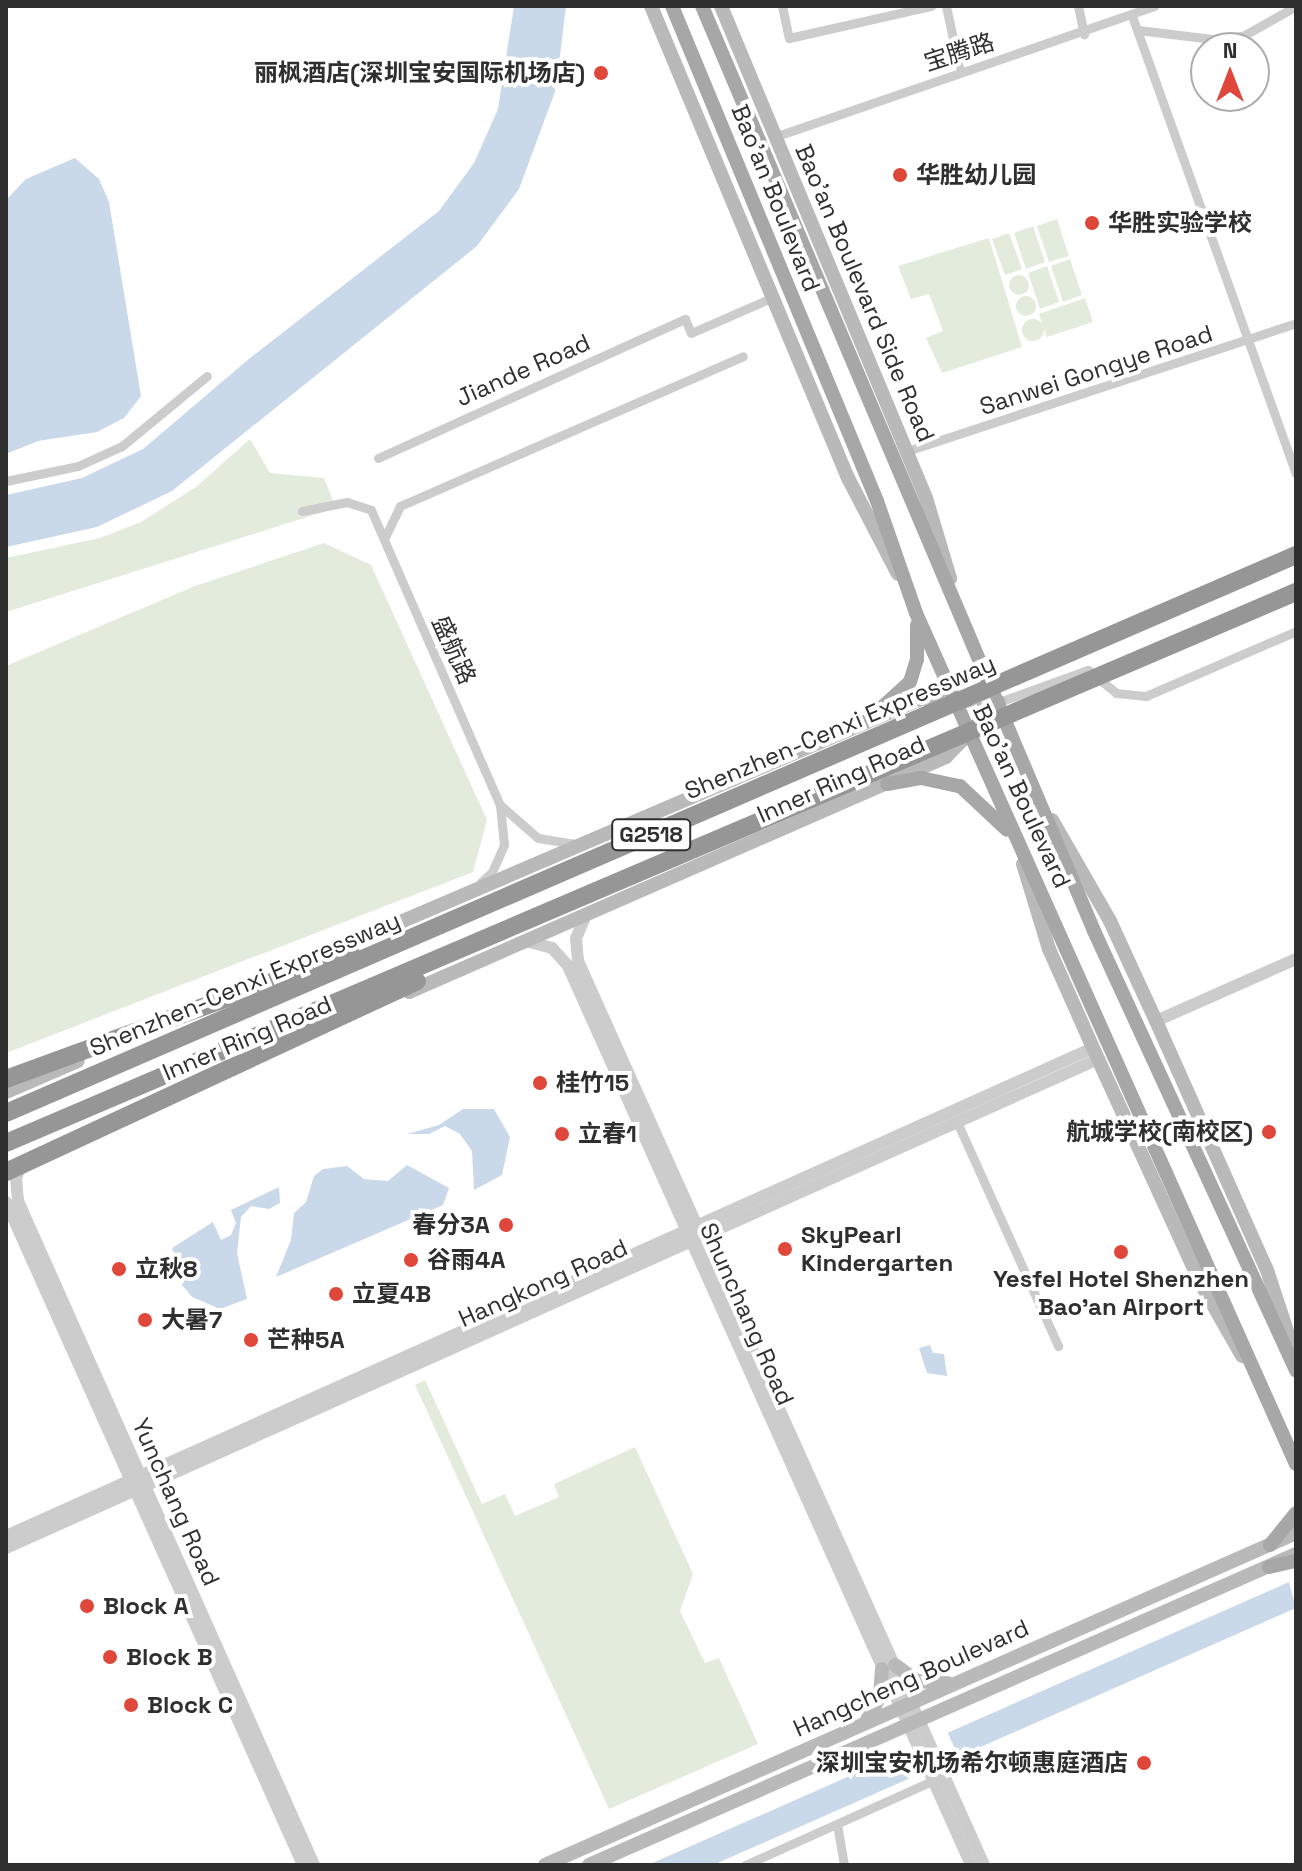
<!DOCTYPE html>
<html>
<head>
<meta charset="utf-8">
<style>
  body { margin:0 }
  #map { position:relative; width:1302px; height:1871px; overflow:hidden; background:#fff; font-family:"Space Grotesk","Noto Sans SC",sans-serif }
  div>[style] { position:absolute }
  .green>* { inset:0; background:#e3ebdd }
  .round { border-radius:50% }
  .water>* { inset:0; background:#cad9ea }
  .pier>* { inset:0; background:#fff }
  .minor>* { height:9px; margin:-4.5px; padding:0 4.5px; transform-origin:4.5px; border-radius:4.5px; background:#ccc }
  .tertiary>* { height:12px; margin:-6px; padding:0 6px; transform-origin:6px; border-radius:6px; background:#ccc }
  .secondary>* { height:14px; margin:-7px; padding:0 7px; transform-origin:7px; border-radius:7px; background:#b9b9b9 }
  .primary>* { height:14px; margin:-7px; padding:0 7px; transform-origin:7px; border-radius:7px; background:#a7a7a7 }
  .motorway-bridge>* { height:18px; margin:-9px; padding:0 9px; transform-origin:9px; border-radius:9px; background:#969696 }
  .dots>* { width:22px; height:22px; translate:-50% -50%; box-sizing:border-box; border:4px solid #fff; border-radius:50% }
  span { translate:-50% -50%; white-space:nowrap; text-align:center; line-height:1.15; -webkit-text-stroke:8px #fff; paint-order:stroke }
  .shield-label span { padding:2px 6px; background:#fff; border:2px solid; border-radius:6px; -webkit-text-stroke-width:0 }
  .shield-label { font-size:22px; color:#2f2f2f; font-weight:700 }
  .street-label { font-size:24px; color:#2f2f2f }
  .poi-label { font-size:24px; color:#2f2f2f; font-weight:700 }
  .right { translate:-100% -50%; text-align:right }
  .left { translate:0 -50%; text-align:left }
  .frame { position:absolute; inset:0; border:8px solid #2f2f2f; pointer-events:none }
  .north { position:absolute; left:1190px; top:32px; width:80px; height:80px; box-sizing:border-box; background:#fff; border:2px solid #acacac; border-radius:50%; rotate:0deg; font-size:22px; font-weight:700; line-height:32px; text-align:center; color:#2f2f2f }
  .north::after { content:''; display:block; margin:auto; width:28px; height:36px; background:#de4739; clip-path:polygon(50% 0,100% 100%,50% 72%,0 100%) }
</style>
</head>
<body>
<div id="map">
  <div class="green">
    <i style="clip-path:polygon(1057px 219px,1069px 256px,1049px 262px,1037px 226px)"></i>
    <i style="clip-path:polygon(1033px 226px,1045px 262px,1026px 269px,1014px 233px)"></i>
    <i style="clip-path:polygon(1009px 233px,1022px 269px,1005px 275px,992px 239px)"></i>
    <i style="clip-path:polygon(989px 238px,1022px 347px,942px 373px,926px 338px,943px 331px,929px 294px,911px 299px,898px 266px)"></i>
    <i style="clip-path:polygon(1070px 259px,1082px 295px,1063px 302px,1051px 266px)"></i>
    <i style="clip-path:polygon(1047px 266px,1059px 302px,1040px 309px,1028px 273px)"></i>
    <i class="round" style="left:1009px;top:275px;width:20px;height:20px"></i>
    <i class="round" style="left:1016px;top:296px;width:20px;height:20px"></i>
    <i style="clip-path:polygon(1085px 298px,1093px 322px,1047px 337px,1039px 314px)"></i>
    <i class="round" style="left:1022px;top:319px;width:22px;height:22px"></i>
    <i style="clip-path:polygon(250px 439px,270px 473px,324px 478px,336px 508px,6px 612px,6px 558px,100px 538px,141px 522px,196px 487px)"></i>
    <i style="clip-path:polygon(324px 543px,371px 565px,487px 820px,473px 872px,6px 1053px,6px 666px,195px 586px)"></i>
    <i style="clip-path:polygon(425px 1380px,482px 1504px,505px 1494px,515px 1516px,559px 1497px,554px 1484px,635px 1447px,693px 1574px,680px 1611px,705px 1663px,719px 1658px,758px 1744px,609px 1809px,415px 1385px)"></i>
  </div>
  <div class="water">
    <i style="clip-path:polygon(514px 6px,566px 6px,556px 89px,519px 189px,477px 246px,172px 491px,97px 527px,6px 547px,6px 495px,82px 478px,143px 449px,250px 358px,439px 211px,474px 163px,498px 109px)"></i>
    <i style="clip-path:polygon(75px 158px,99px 179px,109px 202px,141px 396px,124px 418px,97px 432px,38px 441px,6px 454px,6px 200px,26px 179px)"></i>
    <i style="clip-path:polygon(463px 1109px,494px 1109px,510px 1137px,502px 1175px,474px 1190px,472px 1151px,460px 1134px,445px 1126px,429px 1134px,407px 1134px,439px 1125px)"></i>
    <i style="clip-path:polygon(407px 1165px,449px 1188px,443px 1205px,276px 1277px,291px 1240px,294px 1213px,306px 1202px,314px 1176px,323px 1169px,347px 1166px,364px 1179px,388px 1181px)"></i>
    <i style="clip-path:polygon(279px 1187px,280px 1203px,269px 1209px,251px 1206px,241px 1217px,237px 1253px,247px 1299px,220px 1309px,192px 1297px,173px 1274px,177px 1260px,172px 1248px,213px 1222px,221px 1240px,231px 1235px,236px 1223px,231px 1210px)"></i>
    <i style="clip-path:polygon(930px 1345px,933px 1353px,944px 1354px,947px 1376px,927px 1373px,919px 1348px)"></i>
    <i style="clip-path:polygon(1289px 1582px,1296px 1608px,713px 1865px,648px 1865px)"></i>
  </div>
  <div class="pier">
    <i style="clip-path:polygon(946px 1729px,960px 1760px,911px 1782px,897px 1751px)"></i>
  </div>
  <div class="minor">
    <i style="left:782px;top:6px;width:33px;rotate:78deg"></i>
    <i style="left:789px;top:38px;width:146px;rotate:-12.7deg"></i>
    <i style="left:946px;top:6px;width:67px;rotate:78deg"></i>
    <i style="left:1078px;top:6px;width:29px;rotate:78deg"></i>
    <i style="left:1132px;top:16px;width:486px;rotate:70.3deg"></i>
    <i style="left:1138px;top:30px;width:75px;rotate:6.9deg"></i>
    <i style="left:1212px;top:39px;width:31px;rotate:-6deg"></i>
    <i style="left:1243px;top:36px;width:61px;rotate:-29.5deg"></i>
    <i style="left:777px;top:136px;width:399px;rotate:-19deg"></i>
    <i style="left:907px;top:451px;width:410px;rotate:-18.2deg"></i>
    <i style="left:378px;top:458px;width:337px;rotate:-24.4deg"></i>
    <i style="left:685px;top:319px;width:15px;rotate:67deg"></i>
    <i style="left:691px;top:333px;width:87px;rotate:-23.6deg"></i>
    <i style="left:6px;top:481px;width:74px;rotate:-11.8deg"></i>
    <i style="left:78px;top:466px;width:48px;rotate:-24.4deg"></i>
    <i style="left:122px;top:446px;width:110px;rotate:-39.5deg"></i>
    <i style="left:302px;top:511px;width:46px;rotate:-11.3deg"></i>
    <i style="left:347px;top:502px;width:25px;rotate:18deg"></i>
    <i style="left:371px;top:510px;width:322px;rotate:66.4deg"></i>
    <i style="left:500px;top:805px;width:40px;rotate:84.3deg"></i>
    <i style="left:504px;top:845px;width:30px;rotate:114deg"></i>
    <i style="left:492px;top:872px;width:16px;rotate:137deg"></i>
    <i style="left:384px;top:539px;width:37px;rotate:-64deg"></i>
    <i style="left:400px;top:506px;width:374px;rotate:-23.6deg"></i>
    <i style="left:999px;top:702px;width:95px;rotate:-19.8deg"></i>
    <i style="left:1088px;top:670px;width:36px;rotate:39deg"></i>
    <i style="left:1116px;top:693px;width:30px;rotate:6deg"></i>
    <i style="left:1146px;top:696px;width:163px;rotate:-23.4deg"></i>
    <i style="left:500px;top:805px;width:50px;rotate:41deg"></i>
    <i style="left:538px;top:838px;width:36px;rotate:9deg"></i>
    <i style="left:957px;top:1122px;width:246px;rotate:65.7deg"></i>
    <i style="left:837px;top:1824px;width:42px;rotate:80.3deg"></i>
    <i style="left:745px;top:1865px;width:213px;rotate:-24.2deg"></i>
  </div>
  <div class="tertiary">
    <i style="left:586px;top:915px;width:25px;rotate:113deg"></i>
    <i style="left:576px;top:938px;width:23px;rotate:85deg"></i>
    <i style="left:578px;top:961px;width:991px;rotate:65.81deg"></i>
    <i style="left:526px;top:941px;width:27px;rotate:15deg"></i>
    <i style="left:552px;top:948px;width:24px;rotate:48deg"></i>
    <i style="left:568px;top:966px;width:985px;rotate:65.85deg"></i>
    <i style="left:1156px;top:1021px;width:153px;rotate:-23.9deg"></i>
    <i style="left:21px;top:1165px;width:14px;rotate:111deg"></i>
    <i style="left:16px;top:1178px;width:23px;rotate:85deg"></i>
    <i style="left:18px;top:1201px;width:727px;rotate:65.97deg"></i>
    <i style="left:6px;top:1202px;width:726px;rotate:65.87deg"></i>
    <i style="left:6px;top:1536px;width:1192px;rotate:-24.18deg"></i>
    <i style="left:6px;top:1548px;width:1196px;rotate:-24.12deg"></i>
  </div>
  <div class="secondary">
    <i style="left:651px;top:6px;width:511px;rotate:67.35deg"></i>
    <i style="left:848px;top:478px;width:108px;rotate:62.5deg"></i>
    <i style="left:721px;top:6px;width:533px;rotate:67.38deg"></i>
    <i style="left:926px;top:498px;width:84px;rotate:73.3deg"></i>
    <i style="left:1052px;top:820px;width:116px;rotate:60.1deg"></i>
    <i style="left:1110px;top:921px;width:110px;rotate:65.3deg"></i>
    <i style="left:1156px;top:1021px;width:273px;rotate:66deg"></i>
    <i style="left:1267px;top:1270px;width:93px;rotate:71.8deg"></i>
    <i style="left:1023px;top:864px;width:89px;rotate:73deg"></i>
    <i style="left:1049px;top:949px;width:120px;rotate:66deg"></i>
    <i style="left:1098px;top:1059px;width:245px;rotate:65.4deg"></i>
    <i style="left:1200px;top:1282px;width:85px;rotate:60.4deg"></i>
    <i style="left:328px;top:953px;width:645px;rotate:-23.19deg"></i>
    <i style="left:921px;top:699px;width:78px;rotate:2.2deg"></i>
    <i style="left:409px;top:992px;width:586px;rotate:-23.63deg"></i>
    <i style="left:946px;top:757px;width:76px;rotate:-46.1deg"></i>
    <i style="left:6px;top:1092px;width:78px;rotate:-23.3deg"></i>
    <i style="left:895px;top:1665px;width:27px;rotate:36deg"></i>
    <i style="left:917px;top:1681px;width:31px;rotate:4deg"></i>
    <i style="left:867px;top:1720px;width:26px;rotate:-61deg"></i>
    <i style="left:880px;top:1697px;width:28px;rotate:-86deg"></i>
    <i style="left:545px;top:1865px;width:821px;rotate:-23.85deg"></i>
    <i style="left:589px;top:1865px;width:772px;rotate:-23.74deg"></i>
  </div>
  <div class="primary">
    <i style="left:672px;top:6px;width:536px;rotate:67.5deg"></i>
    <i style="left:877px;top:501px;width:119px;rotate:70.8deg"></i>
    <i style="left:916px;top:613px;width:932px;rotate:65.94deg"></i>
    <i style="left:702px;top:6px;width:1005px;rotate:67.03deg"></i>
    <i style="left:1094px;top:931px;width:484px;rotate:65.3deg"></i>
    <i style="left:866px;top:722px;width:59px;rotate:-42.3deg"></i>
    <i style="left:910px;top:682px;width:24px;rotate:-73deg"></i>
    <i style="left:917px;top:659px;width:34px;rotate:-90deg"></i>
    <i style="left:887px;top:784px;width:35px;rotate:-10deg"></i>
    <i style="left:921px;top:778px;width:40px;rotate:12deg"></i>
    <i style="left:960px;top:786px;width:64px;rotate:43.1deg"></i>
    <i style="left:1270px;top:1545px;width:41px;rotate:-50.9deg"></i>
    <i style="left:1269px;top:1567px;width:28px;rotate:-13deg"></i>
  </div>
  <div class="motorway-bridge">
    <i style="left:6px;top:1079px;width:367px;rotate:-20.1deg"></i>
    <i style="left:6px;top:1113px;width:1406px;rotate:-23.39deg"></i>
    <i style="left:6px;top:1143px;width:1403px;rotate:-23.13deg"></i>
    <i style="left:6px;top:1172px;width:453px;rotate:-24.9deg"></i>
  </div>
  <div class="dots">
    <i style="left:601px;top:73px;background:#de4739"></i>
    <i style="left:900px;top:175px;background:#de4739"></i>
    <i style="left:1092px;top:223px;background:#de4739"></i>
    <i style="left:540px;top:1083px;background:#de4739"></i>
    <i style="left:1269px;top:1132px;background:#de4739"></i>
    <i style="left:562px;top:1134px;background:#de4739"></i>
    <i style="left:506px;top:1225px;background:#de4739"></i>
    <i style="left:785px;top:1249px;background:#de4739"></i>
    <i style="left:1121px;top:1252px;background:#de4739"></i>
    <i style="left:411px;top:1260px;background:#de4739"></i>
    <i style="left:119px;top:1269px;background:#de4739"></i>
    <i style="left:336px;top:1294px;background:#de4739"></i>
    <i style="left:145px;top:1320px;background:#de4739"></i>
    <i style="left:251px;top:1340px;background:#de4739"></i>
    <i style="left:87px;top:1606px;background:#de4739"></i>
    <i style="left:110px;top:1657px;background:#de4739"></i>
    <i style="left:131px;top:1705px;background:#de4739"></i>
    <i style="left:1144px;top:1763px;background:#de4739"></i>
  </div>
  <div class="shield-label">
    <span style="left:651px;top:835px">G2518</span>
  </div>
  <div class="street-label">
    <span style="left:959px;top:52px;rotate:-18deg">宝腾路</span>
    <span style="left:776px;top:198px;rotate:68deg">Bao'an Boulevard</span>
    <span style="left:865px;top:293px;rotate:67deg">Bao'an Boulevard Side Road</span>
    <span style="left:523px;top:370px;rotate:-24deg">Jiande Road</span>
    <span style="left:1096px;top:370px;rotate:-18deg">Sanwei Gongye Road</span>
    <span style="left:454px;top:650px;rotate:66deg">盛航路</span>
    <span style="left:840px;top:727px;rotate:-23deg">Shenzhen-Cenxi Expressway</span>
    <span style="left:841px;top:779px;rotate:-24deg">Inner Ring Road</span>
    <span style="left:1022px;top:796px;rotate:65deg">Bao'an Boulevard</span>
    <span style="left:245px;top:984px;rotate:-23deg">Shenzhen-Cenxi Expressway</span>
    <span style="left:247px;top:1038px;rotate:-23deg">Inner Ring Road</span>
    <span style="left:543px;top:1283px;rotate:-24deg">Hangkong Road</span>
    <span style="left:747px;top:1314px;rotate:66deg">Shunchang Road</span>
    <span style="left:176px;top:1502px;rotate:66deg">Yunchang Road</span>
    <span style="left:911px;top:1678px;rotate:-24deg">Hangcheng Boulevard</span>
  </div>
  <div class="poi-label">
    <span class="right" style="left:585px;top:73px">丽枫酒店(深圳宝安国际机场店)</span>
    <span class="left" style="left:916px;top:175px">华胜幼儿园</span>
    <span class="left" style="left:1108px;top:223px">华胜实验学校</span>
    <span class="left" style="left:556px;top:1083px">桂竹15</span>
    <span class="right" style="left:1253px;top:1132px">航城学校(南校区)</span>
    <span class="left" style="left:578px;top:1134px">立春1</span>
    <span class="right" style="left:490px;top:1225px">春分3A</span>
    <span class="left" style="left:801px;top:1249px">SkyPearl<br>Kindergarten</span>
    <span class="left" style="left:427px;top:1260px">谷雨4A</span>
    <span class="left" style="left:135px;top:1269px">立秋8</span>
    <span style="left:1121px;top:1293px">Yesfel Hotel Shenzhen<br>Bao’an Airport</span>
    <span class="left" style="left:352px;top:1294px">立夏4B</span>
    <span class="left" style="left:161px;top:1320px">大暑7</span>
    <span class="left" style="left:267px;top:1340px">芒种5A</span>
    <span class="left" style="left:103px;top:1606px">Block A</span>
    <span class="left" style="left:126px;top:1657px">Block B</span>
    <span class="left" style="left:147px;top:1705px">Block C</span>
    <span class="right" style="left:1128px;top:1763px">深圳宝安机场希尔顿惠庭酒店</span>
  </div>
  <div class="frame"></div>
  <div class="north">N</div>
</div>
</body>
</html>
